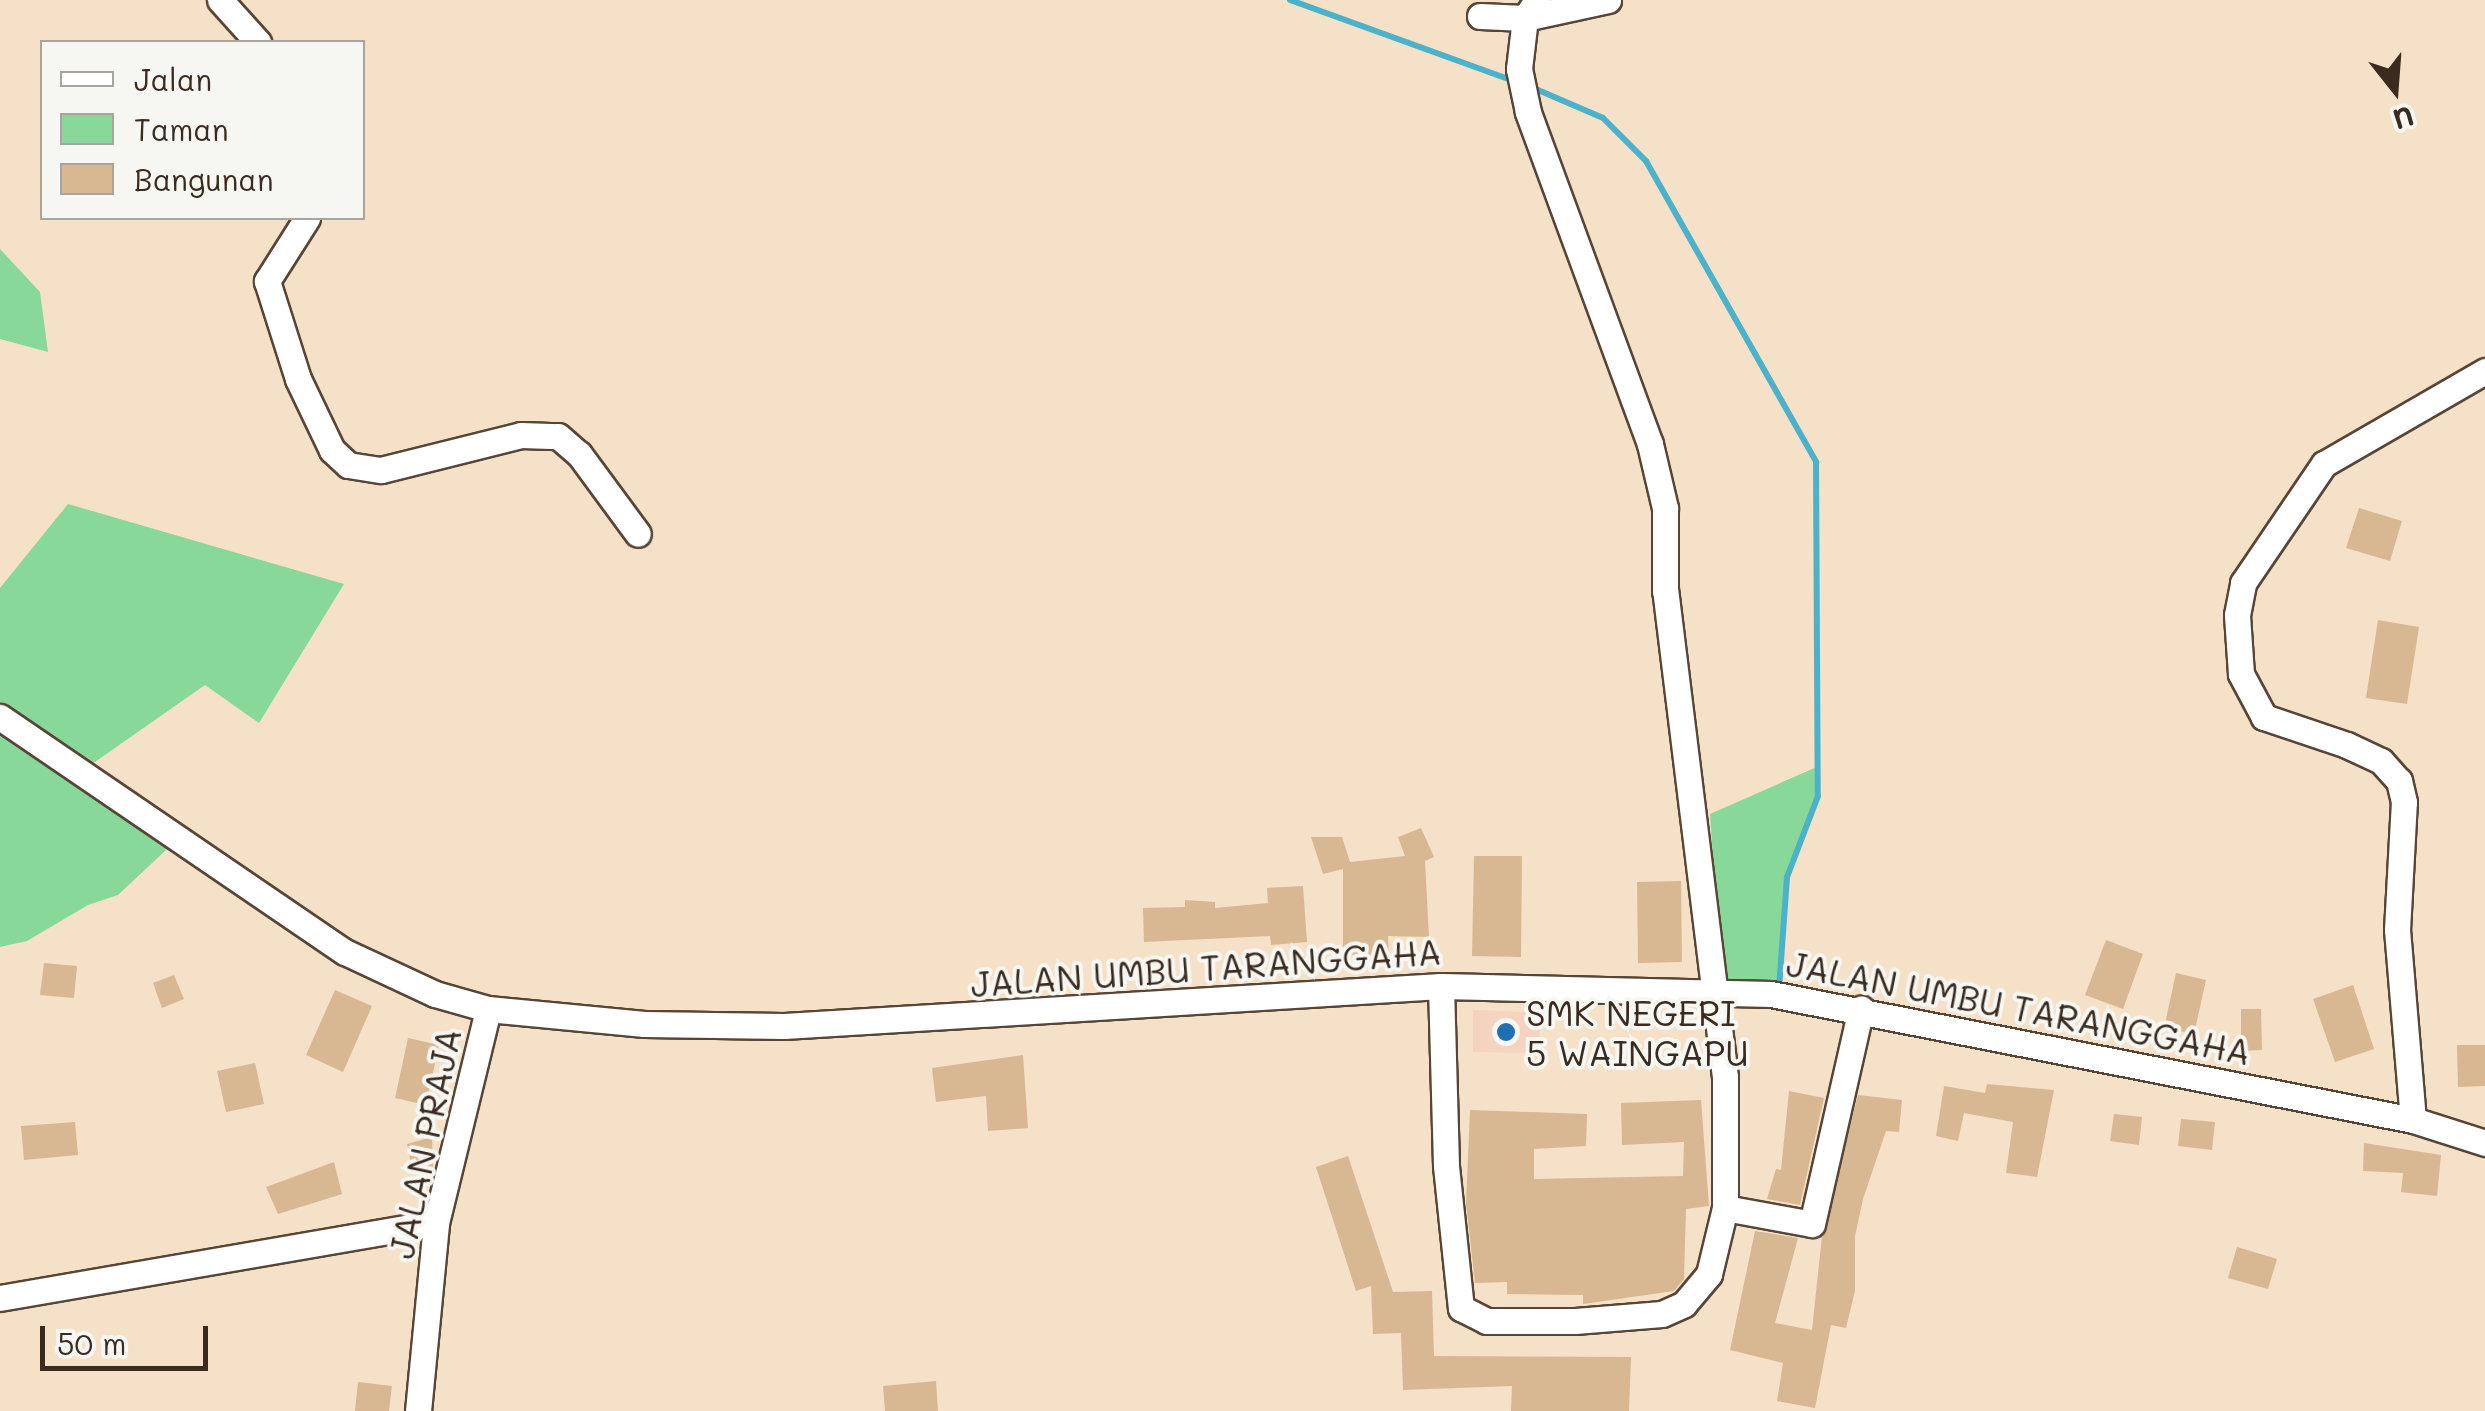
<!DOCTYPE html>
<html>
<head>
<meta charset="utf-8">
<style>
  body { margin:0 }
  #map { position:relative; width:2485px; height:1411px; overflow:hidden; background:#f4e1c7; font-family:Mali,sans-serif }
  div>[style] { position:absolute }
  .built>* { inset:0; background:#f4d3c0 }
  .green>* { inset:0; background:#88d999 }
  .stream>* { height:6px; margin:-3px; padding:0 3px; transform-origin:3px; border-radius:3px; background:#4cb2ca }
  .building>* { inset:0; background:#d7b892 }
  .roads { filter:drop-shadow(2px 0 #574537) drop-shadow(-2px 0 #574537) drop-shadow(0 2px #574537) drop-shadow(0 -2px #574537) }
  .minor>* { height:25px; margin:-12.5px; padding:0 12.5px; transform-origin:12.5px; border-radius:12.5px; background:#fff }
  .dots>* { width:28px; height:28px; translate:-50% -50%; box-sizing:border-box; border:5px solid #f6f6f2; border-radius:50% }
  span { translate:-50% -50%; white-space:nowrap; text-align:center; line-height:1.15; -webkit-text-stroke:8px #f6f6f2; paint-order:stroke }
  .street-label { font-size:35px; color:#3b2a1e }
  .poi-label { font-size:35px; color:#3b2a1e }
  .left { translate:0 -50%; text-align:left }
  .legend { position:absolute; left:40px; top:40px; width:325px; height:180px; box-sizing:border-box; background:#f6f6f2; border:2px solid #aba49d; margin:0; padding:12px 18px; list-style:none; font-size:30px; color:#3b2a1e }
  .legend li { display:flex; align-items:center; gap:20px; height:50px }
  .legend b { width:50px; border:2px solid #aba49d }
  .north { position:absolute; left:2345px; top:40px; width:100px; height:100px; -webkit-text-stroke:8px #f6f6f2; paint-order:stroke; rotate:163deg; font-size:28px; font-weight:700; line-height:40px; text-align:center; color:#3b2a1e }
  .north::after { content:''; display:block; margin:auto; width:35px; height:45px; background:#3b2a1e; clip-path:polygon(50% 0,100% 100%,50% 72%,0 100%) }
  .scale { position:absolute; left:40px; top:1326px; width:168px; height:45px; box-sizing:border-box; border:5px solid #3b2a1e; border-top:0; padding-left:12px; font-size:30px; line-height:35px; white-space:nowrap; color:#3b2a1e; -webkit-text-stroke:8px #f6f6f2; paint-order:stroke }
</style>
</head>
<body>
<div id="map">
  <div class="built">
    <i style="clip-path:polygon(1473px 1010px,1541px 1013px,1538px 1053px,1473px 1052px)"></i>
  </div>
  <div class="green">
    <i style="clip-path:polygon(0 249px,40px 292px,48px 352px,0 339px)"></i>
    <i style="clip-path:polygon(68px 504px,344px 584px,259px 723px,205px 685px,82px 771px,181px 836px,118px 895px,88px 905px,27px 941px,0 947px,0 588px)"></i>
    <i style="clip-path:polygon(1819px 766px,1818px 796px,1787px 877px,1779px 994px,1722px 992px,1710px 814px)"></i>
  </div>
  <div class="stream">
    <i style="left:1290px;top:0;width:238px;rotate:19.9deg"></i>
    <i style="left:1531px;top:87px;width:78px;rotate:23.3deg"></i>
    <i style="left:1603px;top:118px;width:61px;rotate:45deg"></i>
    <i style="left:1646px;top:161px;width:346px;rotate:60.5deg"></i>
    <i style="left:1816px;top:462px;width:334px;rotate:89.7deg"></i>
    <i style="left:1818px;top:796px;width:87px;rotate:110.9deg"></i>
    <i style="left:1787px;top:877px;width:111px;rotate:94.1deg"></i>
  </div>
  <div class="building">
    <i style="clip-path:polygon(2359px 508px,2402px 521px,2390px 561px,2346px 548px)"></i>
    <i style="clip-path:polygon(2378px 620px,2419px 627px,2407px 704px,2366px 698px)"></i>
    <i style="clip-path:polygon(1421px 828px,1434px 857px,1425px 861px,1429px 937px,1388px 936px,1389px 958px,1343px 954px,1343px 869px,1323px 874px,1311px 837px,1342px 837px,1350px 862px,1405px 856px,1398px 837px)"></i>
    <i style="clip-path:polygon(1474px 856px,1522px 856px,1521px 957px,1472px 956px)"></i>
    <i style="clip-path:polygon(1681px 881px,1682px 962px,1638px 963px,1637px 882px)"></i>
    <i style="clip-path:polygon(1303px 886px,1307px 942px,1271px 945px,1270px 936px,1144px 942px,1143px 908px,1185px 907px,1185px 900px,1215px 902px,1215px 908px,1268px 903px,1267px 888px)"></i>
    <i style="clip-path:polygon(2106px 940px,2143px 954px,2123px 1009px,2085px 995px)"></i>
    <i style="clip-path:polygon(44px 963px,77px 966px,74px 998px,40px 995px)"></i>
    <i style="clip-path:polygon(2176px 973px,2206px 980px,2194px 1034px,2164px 1028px)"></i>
    <i style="clip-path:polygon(174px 975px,184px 999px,162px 1008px,153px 983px)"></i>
    <i style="clip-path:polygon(2353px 985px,2374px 1049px,2335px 1062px,2313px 999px)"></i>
    <i style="clip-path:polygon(335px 990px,372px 1006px,343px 1072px,306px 1055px)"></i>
    <i style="clip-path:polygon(2241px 1009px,2261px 1009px,2262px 1050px,2241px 1051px)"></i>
    <i style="clip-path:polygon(408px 1038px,439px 1045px,426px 1105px,395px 1098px)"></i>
    <i style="clip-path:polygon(2457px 1045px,2485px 1045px,2485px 1086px,2458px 1087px)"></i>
    <i style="clip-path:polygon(1023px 1055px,1028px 1128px,988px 1131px,986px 1096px,936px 1102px,932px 1068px)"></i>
    <i style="clip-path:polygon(255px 1063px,264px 1104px,226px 1112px,217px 1071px)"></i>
    <i style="clip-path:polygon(1987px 1084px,2054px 1090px,2037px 1177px,2006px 1173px,2013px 1122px,1964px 1113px,1958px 1141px,1936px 1136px,1944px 1086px,1985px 1093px)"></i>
    <i style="clip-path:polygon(1789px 1091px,1824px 1098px,1800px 1205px,1767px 1199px,1776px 1169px,1781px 1170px)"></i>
    <i style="clip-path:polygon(1858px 1095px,1902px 1100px,1899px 1132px,1886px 1131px,1863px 1199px,1855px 1236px,1855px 1291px,1846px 1328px,1831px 1325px,1815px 1408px,1777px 1401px,1783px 1363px,1730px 1350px,1755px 1231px,1798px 1238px,1775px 1323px,1812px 1330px,1822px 1236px)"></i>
    <i style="clip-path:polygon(1701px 1100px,1709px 1206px,1686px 1209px,1684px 1279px,1674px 1291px,1583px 1304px,1583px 1295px,1507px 1294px,1507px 1282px,1475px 1283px,1466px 1203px,1470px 1110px,1587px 1114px,1586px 1146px,1534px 1149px,1534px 1179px,1683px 1176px,1684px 1142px,1622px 1145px,1621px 1103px)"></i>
    <i style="clip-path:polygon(2114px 1114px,2142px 1117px,2139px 1145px,2110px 1141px)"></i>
    <i style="clip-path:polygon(2181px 1119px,2215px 1122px,2212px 1150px,2178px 1146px)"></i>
    <i style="clip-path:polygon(75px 1122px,78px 1155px,24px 1160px,21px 1126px)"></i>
    <i style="clip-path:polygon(432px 1137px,433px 1168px,413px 1173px,407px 1144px)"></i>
    <i style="clip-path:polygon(2364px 1143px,2441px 1155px,2437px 1196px,2401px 1192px,2403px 1173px,2363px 1171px)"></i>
    <i style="clip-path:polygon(1348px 1156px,1393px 1292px,1432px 1291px,1434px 1356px,1631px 1357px,1629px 1411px,1511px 1411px,1512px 1386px,1403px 1390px,1401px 1333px,1373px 1334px,1371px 1286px,1356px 1291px,1316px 1167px)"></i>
    <i style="clip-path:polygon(334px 1162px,342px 1194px,278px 1214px,266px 1187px)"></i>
    <i style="clip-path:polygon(2237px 1247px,2277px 1259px,2268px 1289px,2228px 1278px)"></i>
    <i style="clip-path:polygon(936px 1381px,938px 1411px,885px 1411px,883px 1386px)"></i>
    <i style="clip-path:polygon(358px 1382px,392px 1386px,389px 1411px,355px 1411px)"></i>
  </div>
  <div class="roads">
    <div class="minor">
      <i style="left:220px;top:0;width:57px;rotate:47.9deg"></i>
      <i style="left:1480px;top:16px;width:45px;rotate:2.5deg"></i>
      <i style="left:1525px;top:18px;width:85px;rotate:-12.2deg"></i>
      <i style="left:307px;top:218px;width:75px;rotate:122.4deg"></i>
      <i style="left:267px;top:281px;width:103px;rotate:72.4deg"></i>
      <i style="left:298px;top:379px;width:79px;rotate:64.4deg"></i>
      <i style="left:332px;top:450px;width:22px;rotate:43deg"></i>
      <i style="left:348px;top:465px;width:33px;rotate:9deg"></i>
      <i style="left:381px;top:470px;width:144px;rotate:-14deg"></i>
      <i style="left:521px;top:435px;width:37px;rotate:2deg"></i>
      <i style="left:558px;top:436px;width:28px;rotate:41deg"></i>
      <i style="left:579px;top:454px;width:99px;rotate:53.6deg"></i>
      <i style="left:0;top:717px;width:417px;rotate:34.3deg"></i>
      <i style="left:345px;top:952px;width:99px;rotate:25deg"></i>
      <i style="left:435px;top:994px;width:55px;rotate:15.8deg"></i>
      <i style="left:488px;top:1009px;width:157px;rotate:5.5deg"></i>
      <i style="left:644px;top:1024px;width:140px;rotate:0.8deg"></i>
      <i style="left:784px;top:1026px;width:658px;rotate:-3.48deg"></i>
      <i style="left:1441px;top:986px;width:330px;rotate:1.4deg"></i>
      <i style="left:1771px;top:994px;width:654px;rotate:11.1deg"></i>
      <i style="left:2413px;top:1120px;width:76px;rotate:17.7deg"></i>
      <i style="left:1441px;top:986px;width:180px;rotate:88.4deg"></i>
      <i style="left:1446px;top:1166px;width:143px;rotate:84deg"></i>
      <i style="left:1461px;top:1308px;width:28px;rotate:27deg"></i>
      <i style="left:1486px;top:1321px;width:89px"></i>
      <i style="left:1575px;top:1321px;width:87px;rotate:-4.6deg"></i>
      <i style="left:1662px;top:1314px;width:24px;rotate:-24deg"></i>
      <i style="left:1684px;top:1304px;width:39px;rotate:-50deg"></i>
      <i style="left:1709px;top:1274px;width:68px;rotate:-76.4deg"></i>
      <i style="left:1725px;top:1208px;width:131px;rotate:-90deg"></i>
      <i style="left:1725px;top:1077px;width:490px;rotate:-97deg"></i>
      <i style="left:1665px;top:591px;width:83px;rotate:-90deg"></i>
      <i style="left:1665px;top:508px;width:66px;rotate:-103.2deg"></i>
      <i style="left:1650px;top:444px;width:354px;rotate:-110.2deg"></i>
      <i style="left:1528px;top:112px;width:44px;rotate:-101.8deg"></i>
      <i style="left:1519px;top:69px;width:51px;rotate:-83.3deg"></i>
      <i style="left:1525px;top:18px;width:22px;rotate:-56deg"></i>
      <i style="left:2413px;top:1120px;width:191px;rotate:-94.8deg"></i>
      <i style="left:2397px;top:930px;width:128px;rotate:-86.9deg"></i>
      <i style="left:2404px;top:802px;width:22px;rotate:-103deg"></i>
      <i style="left:2399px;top:781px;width:27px;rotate:-132deg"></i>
      <i style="left:2381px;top:761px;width:38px;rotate:-155deg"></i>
      <i style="left:2347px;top:745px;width:88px;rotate:-161.4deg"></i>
      <i style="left:2264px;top:717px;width:49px;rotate:-118.1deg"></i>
      <i style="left:2241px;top:674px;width:59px;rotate:-93.9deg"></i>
      <i style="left:2237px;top:615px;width:33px;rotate:-79deg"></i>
      <i style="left:2243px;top:583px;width:144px;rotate:-55.8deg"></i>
      <i style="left:2324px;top:464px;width:186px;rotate:-30deg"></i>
      <i style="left:1725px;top:1208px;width:88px;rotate:10.4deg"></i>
      <i style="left:1812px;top:1224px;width:221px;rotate:-77.2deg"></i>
      <i style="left:0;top:1298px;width:442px;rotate:-9.8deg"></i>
      <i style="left:418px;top:1411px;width:189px;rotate:-84.5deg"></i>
      <i style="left:436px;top:1223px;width:220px;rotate:-76.3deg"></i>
    </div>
  </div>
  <div class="dots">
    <i style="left:1506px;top:1032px;background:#1f6fb2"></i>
  </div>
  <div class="street-label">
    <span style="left:1206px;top:967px;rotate:-4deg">JALAN UMBU TARANGGAHA</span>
    <span style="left:2019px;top:1007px;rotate:11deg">JALAN UMBU TARANGGAHA</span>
    <span style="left:424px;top:1143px;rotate:-78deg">JALAN PRAJA</span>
  </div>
  <div class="poi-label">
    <span class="left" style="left:1526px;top:1032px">SMK NEGERI<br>5 WAINGAPU</span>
  </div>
  <ul class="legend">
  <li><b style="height:12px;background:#fff"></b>Jalan</li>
  <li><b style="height:28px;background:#88d999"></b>Taman</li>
  <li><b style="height:28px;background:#d7b892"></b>Bangunan</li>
  </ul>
  <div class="north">U</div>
  <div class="scale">50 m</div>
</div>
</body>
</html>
